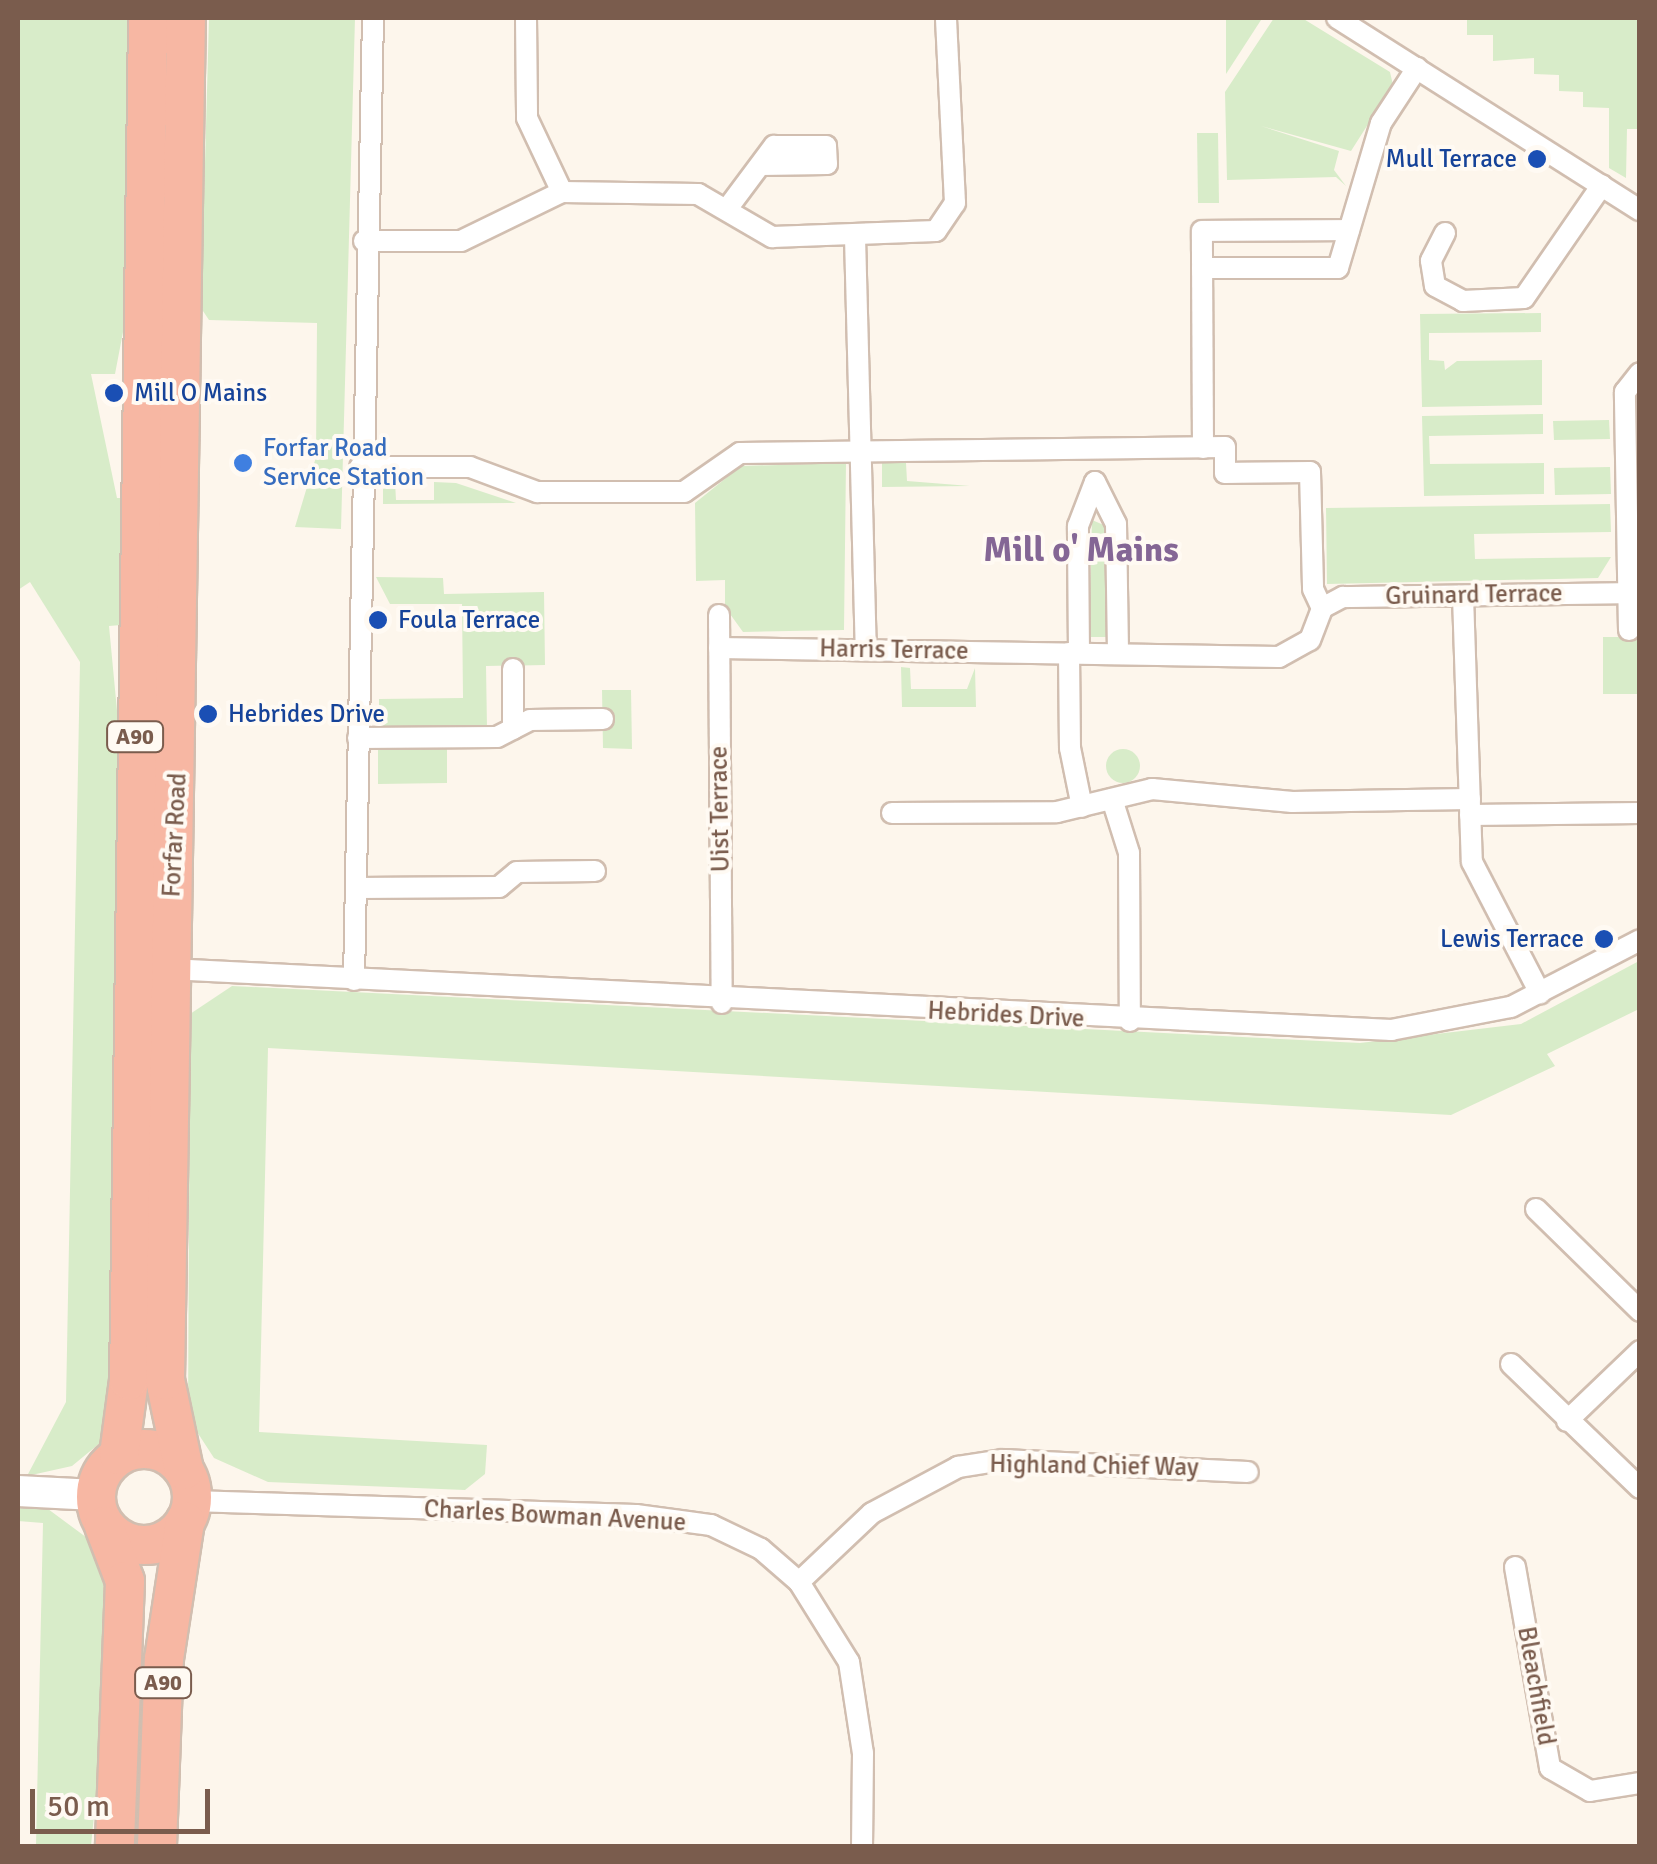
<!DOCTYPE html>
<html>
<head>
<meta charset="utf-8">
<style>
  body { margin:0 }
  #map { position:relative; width:1657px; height:1864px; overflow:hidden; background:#fdf6ec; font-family:Signika,sans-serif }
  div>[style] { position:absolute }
  .green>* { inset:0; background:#d8ecc9 }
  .round { border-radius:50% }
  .roads { filter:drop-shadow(2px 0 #d1beb0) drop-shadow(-2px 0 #d1beb0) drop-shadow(0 2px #d1beb0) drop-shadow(0 -2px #d1beb0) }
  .street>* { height:20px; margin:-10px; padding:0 10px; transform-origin:10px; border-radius:10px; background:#fff }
  .secondary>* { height:30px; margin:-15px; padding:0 15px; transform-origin:15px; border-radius:15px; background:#fff }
  .highway>* { height:38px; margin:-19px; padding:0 19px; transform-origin:19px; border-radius:19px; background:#f7b7a3 }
  .highway>.ring { margin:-19px; padding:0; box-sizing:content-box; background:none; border:38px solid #f7b7a3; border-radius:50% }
  .dots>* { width:28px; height:28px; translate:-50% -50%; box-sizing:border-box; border:5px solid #fffaf3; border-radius:50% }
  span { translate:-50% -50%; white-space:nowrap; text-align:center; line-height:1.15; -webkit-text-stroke:8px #fffaf3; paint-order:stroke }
  .shield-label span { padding:2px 8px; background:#fffaf3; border:2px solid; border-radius:8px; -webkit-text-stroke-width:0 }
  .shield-label { font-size:22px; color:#7a5c4d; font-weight:700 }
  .transit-label { font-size:25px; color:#164399 }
  .right { translate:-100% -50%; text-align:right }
  .left { translate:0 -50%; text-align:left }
  .shop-label { font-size:25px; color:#366cbe }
  .street-label { font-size:25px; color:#7a5c4d }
  .district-label { font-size:35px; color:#846695; font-weight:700 }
  .frame { position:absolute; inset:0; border:20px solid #7a5c4d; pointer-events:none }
  .scale { position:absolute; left:30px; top:1789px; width:180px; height:45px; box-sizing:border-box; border:5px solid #7a5c4d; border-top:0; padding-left:12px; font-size:30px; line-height:35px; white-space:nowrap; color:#7a5c4d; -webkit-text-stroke:8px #fffaf3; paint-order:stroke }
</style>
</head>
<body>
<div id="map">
  <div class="green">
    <i style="clip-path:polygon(18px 18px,127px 18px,132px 98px,127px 311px,115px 374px,91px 374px,117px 498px,125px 498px,121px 625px,109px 626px,118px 721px,114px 1395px,100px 1443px,72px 1466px,27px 1476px,66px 1402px,80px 662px,30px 582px,18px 590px)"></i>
    <i style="clip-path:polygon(209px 18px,355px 18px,341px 529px,295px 527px,316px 457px,317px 323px,209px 320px,201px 308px)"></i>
    <i style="clip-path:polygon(1226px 18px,1261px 20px,1226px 74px)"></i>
    <i style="clip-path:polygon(1274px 18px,1302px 18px,1390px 72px,1393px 85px,1351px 151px,1261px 126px,1339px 151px,1334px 170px,1346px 186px,1336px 177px,1227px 180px,1225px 92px)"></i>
    <i style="clip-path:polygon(1443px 18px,1639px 18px,1639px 129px,1627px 129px,1626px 178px,1609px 168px,1609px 108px,1583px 107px,1583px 92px,1559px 91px,1559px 75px,1534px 74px,1534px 58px,1493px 61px,1493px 35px,1467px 35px,1467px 19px)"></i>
    <i style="clip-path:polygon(1197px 133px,1218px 133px,1219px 203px,1198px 203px)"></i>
    <i style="clip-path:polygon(1541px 313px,1541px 332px,1429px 333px,1429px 360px,1444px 361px,1445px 370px,1457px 361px,1542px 360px,1542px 405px,1422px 407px,1420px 314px)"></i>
    <i style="clip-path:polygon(1543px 414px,1543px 434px,1429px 436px,1430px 464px,1544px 463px,1544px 494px,1424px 496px,1422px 416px)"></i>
    <i style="clip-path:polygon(1609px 420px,1610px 439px,1554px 440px,1553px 421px)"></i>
    <i style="clip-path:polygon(846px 463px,844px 630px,743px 632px,725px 607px,725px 580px,696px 581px,695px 503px,741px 466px)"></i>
    <i style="clip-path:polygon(882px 463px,906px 463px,907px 481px,970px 486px,882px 487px)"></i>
    <i style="clip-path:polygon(1610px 467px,1611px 494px,1555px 495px,1554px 468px)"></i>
    <i style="clip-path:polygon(395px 482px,396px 500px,434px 500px,434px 482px,456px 483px,516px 503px,383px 504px,383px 489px)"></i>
    <i style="clip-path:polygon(1610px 504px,1611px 532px,1474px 534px,1475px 559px,1611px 557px,1598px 578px,1327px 584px,1326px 508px)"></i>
    <i style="clip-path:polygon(1092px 520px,1106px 526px,1108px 637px,1089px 637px)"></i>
    <i style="clip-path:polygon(376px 577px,443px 578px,444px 594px,544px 592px,545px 665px,486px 666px,487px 728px,379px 727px,379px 699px,463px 698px,462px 604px,390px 604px)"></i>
    <i style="clip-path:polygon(1603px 637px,1639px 637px,1639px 694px,1603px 694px)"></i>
    <i style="clip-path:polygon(901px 667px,910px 668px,911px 689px,967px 689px,975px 668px,976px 707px,902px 707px)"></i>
    <i style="clip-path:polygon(602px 690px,631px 690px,632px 749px,603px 748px)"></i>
    <i class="round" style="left:1106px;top:749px;width:34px;height:34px"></i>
    <i style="clip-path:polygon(378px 749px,447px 749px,447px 783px,378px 784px)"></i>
    <i style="clip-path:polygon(1639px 961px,1639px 1009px,1547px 1054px,1555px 1066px,1451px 1115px,268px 1048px,259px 1432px,487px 1445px,485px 1474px,465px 1490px,268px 1482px,214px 1458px,188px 1418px,190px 1014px,232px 986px,1360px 1043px,1521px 1024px)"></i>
    <i style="clip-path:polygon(18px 1507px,48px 1509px,98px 1546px,113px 1623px,91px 1846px,36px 1846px,43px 1523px,18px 1521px)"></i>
  </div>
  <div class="roads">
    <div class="street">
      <i style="left:526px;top:18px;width:100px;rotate:89.4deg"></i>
      <i style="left:527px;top:118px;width:82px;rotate:64.7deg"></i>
      <i style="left:1337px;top:18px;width:359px;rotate:32.4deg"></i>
      <i style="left:727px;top:209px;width:79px;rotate:-53.3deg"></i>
      <i style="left:774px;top:146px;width:52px"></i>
      <i style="left:826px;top:146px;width:18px;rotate:87deg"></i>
      <i style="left:827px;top:164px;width:66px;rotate:179.1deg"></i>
      <i style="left:1445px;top:233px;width:31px;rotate:117deg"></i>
      <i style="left:1431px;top:261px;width:25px;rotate:81deg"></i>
      <i style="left:1435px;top:286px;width:32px;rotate:28deg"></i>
      <i style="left:1463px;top:301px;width:61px;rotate:-2.8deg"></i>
      <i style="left:1524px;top:298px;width:137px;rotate:-55.4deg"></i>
      <i style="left:855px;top:237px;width:413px;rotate:88.5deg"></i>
      <i style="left:364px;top:241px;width:97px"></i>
      <i style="left:461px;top:241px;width:112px;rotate:-25.9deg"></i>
      <i style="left:562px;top:192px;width:136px;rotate:0.8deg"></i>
      <i style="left:698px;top:194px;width:86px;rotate:30.2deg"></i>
      <i style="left:772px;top:237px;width:164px;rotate:-2.1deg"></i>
      <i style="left:936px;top:231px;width:34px;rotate:-56deg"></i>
      <i style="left:955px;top:203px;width:185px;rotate:-92.8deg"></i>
      <i style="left:1202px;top:268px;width:136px"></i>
      <i style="left:1338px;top:268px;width:151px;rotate:-73.5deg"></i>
      <i style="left:1381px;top:123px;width:66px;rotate:-56.8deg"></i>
      <i style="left:1203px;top:448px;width:217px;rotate:-90.3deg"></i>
      <i style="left:1202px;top:231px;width:147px;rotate:-0.4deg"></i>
      <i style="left:360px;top:467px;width:110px"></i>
      <i style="left:470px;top:467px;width:72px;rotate:20.5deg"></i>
      <i style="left:537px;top:492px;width:147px"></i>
      <i style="left:684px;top:492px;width:68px;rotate:-34.9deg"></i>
      <i style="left:740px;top:453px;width:485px;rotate:-0.7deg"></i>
      <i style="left:1225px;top:447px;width:26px;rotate:90deg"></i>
      <i style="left:1225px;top:473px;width:85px;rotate:-0.7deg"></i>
      <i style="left:1310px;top:472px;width:117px;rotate:88.5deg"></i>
      <i style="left:1313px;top:589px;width:21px;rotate:65deg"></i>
      <i style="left:1463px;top:596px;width:266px;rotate:88.1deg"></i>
      <i style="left:1472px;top:862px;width:148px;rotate:62.6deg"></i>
      <i style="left:1322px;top:608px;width:24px;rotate:-28deg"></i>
      <i style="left:1343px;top:597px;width:285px;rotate:-0.8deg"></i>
      <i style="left:719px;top:615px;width:388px;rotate:89.6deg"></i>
      <i style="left:1629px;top:630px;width:238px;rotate:-91deg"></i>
      <i style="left:1625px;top:392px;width:24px;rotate:-52deg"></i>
      <i style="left:719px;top:648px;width:560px;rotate:0.92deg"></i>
      <i style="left:1279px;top:657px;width:35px;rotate:-29deg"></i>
      <i style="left:1310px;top:640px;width:34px;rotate:-69deg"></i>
      <i style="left:1069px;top:653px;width:95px;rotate:89.4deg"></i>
      <i style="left:1070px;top:748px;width:60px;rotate:78.5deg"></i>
      <i style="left:1079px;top:653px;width:127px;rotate:-90.5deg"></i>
      <i style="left:1078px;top:526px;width:47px;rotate:-68.9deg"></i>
      <i style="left:1095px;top:482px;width:47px;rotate:63.4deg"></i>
      <i style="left:1116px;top:524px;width:130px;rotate:89.1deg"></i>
      <i style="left:513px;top:669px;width:60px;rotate:90deg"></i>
      <i style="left:358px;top:738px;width:139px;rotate:-0.4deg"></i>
      <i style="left:497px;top:737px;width:37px;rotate:-27deg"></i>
      <i style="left:530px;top:720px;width:73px;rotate:-0.8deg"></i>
      <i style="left:1112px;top:799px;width:57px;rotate:72.5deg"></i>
      <i style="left:1129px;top:853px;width:168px;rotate:89.7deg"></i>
      <i style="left:892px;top:813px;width:165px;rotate:-0.3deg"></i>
      <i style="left:1057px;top:812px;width:98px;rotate:-13.6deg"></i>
      <i style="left:1152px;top:789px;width:141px;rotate:5.3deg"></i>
      <i style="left:1292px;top:802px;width:178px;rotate:-1deg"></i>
      <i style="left:1470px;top:815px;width:170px;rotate:-0.7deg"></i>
      <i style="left:358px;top:888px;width:141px;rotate:-0.4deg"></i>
      <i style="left:499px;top:887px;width:23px;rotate:-40deg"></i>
      <i style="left:517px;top:872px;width:78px;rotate:-0.7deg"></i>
      <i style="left:169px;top:969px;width:1224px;rotate:2.86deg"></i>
      <i style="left:1391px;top:1030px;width:122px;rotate:-10.9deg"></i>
      <i style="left:1511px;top:1007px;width:145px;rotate:-27.4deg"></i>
      <i style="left:354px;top:980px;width:962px;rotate:-88.87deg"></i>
      <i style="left:1536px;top:1209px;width:146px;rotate:44.4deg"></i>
      <i style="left:1511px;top:1364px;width:179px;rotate:43.9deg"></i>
      <i style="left:1567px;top:1421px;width:101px;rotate:-43.8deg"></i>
      <i style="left:192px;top:1501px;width:444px;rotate:1.8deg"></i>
      <i style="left:636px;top:1515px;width:76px;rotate:7.6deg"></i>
      <i style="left:711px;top:1525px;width:55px;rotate:25.6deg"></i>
      <i style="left:761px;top:1549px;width:50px;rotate:41deg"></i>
      <i style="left:799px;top:1582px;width:94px;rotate:58deg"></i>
      <i style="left:849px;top:1662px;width:92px;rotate:81.3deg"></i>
      <i style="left:863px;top:1753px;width:93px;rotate:90.6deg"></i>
      <i style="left:1515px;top:1567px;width:204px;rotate:80.1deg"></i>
      <i style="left:1550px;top:1768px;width:46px;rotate:29.9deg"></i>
      <i style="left:1590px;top:1791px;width:51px;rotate:-9.1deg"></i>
      <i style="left:799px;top:1582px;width:100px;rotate:-43.4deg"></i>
      <i style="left:872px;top:1513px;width:98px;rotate:-28.1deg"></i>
      <i style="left:958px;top:1467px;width:46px;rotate:-8.8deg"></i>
      <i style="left:1003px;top:1460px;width:245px;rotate:2.8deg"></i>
    </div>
    <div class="secondary">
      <i style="left:18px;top:1491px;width:77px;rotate:3deg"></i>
    </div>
    <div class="highway">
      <i class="ring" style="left:96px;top:1449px;width:58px;height:58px"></i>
      <i style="left:119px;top:1455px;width:76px;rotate:-82.4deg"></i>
      <i style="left:129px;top:1380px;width:1362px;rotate:-89.2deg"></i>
      <i style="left:184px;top:1470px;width:92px;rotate:-101.9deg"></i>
      <i style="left:165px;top:1380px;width:1362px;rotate:-89.12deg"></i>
      <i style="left:104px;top:1526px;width:59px;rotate:69.1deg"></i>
      <i style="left:125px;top:1581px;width:265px;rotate:92.2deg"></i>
      <i style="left:157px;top:1846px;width:187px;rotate:-87.9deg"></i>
      <i style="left:164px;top:1659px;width:139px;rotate:-81.3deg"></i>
    </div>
  </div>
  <div class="dots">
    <i style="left:1537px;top:159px;background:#1a4fb4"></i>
    <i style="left:114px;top:393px;background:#1a4fb4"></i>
    <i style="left:243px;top:463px;background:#3f7fe0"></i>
    <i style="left:378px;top:620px;background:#1a4fb4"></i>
    <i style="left:208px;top:714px;background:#1a4fb4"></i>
    <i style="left:1604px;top:939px;background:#1a4fb4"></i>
  </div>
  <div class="shield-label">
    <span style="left:135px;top:737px">A90</span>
    <span style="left:163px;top:1683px">A90</span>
  </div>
  <div class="transit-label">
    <span class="right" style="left:1517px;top:159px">Mull Terrace</span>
    <span class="left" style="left:134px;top:393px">Mill O Mains</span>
    <span class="left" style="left:398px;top:620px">Foula Terrace</span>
    <span class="left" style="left:228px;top:714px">Hebrides Drive</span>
    <span class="right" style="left:1584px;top:939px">Lewis Terrace</span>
  </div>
  <div class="shop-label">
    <span class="left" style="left:263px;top:463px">Forfar Road<br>Service Station</span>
  </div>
  <div class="street-label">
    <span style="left:1474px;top:595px;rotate:-1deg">Gruinard Terrace</span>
    <span style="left:894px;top:650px;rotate:1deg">Harris Terrace</span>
    <span style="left:720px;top:809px;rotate:-91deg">Uist Terrace</span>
    <span style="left:175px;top:835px;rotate:-87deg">Forfar Road</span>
    <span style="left:1006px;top:1015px;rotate:3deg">Hebrides Drive</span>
    <span style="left:1094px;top:1466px;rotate:1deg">Highland Chief Way</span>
    <span style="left:555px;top:1516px;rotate:3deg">Charles Bowman Avenue</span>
    <span style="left:1536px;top:1686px;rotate:80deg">Bleachfield</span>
  </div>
  <div class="district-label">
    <span style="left:1081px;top:550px">Mill o' Mains</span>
  </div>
  <div class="frame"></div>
  <div class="scale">50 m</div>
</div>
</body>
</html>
